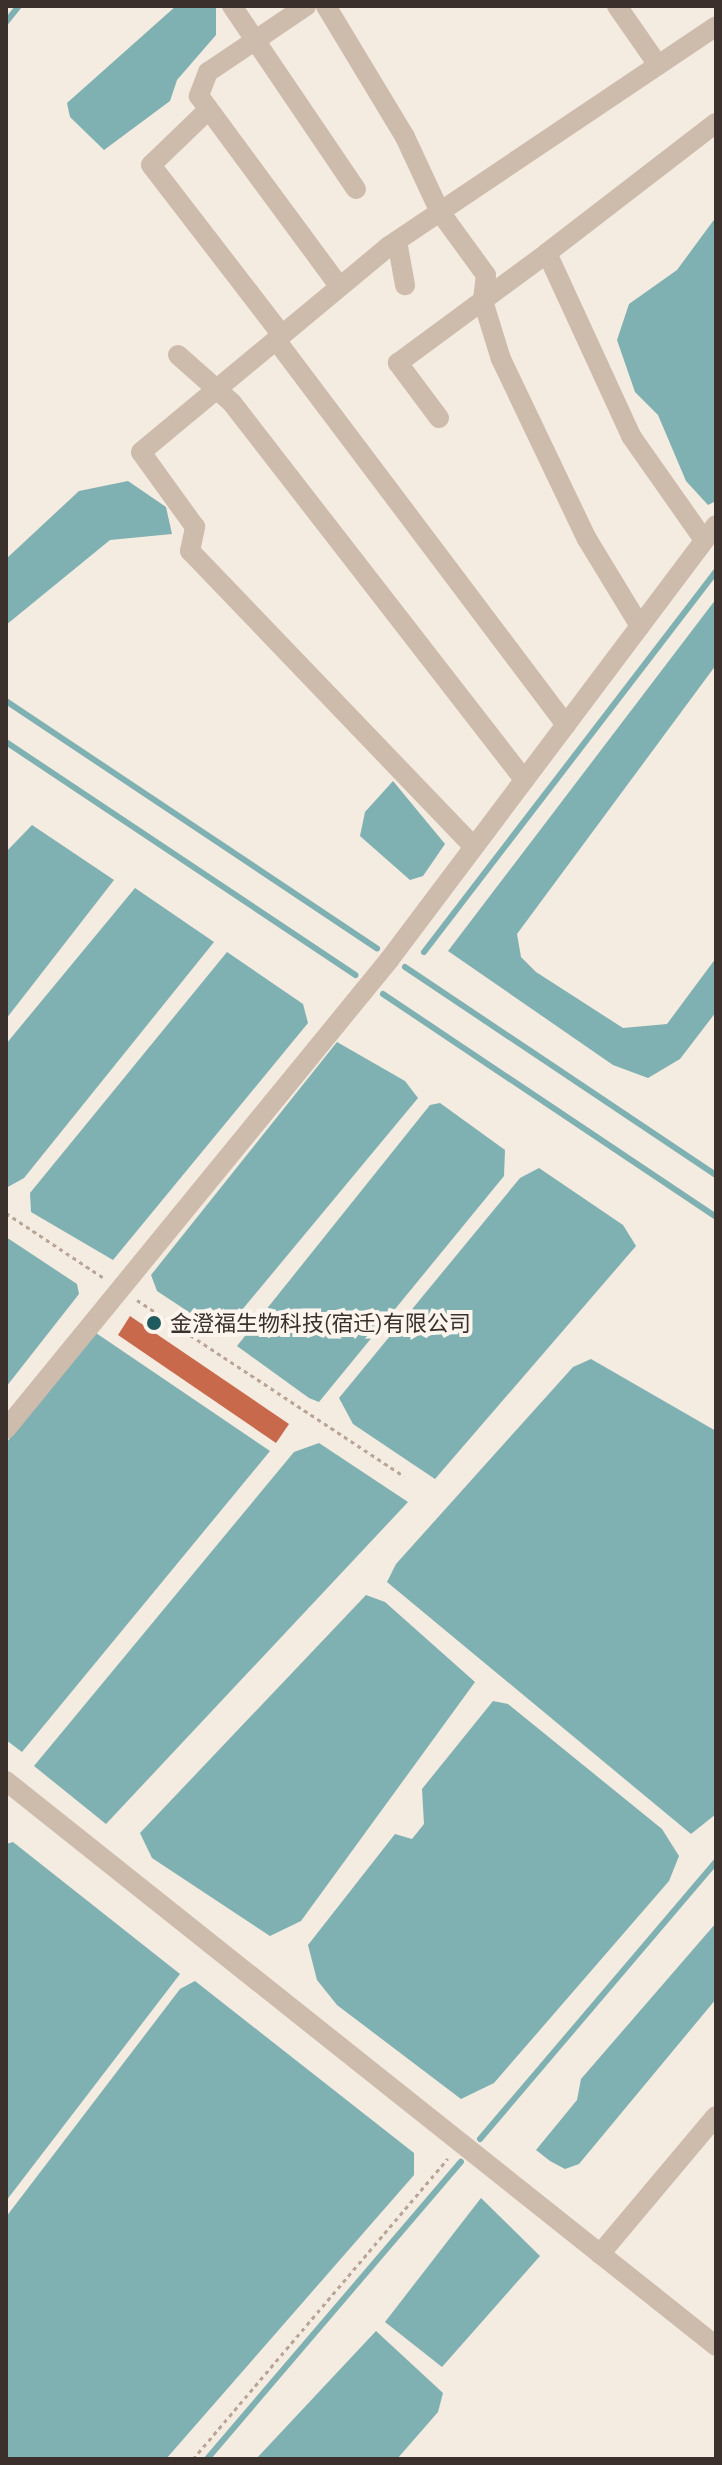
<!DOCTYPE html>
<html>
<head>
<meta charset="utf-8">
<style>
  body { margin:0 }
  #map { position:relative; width:722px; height:2465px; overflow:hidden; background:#f4ebe1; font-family:"IBM Plex Sans","Noto Sans SC",sans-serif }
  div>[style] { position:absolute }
  .water>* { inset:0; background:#7fb0b2 }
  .stream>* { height:6px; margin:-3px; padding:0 3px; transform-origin:3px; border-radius:3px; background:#7fb0b2 }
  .building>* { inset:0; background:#c8694b }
  .path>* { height:3px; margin-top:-1.5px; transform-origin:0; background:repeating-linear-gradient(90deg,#b9a596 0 4px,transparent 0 8px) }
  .minor>* { height:20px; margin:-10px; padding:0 10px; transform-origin:10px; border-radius:10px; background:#cdbbac }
  .dots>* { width:22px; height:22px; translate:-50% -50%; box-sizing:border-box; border:4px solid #fbf5ee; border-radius:50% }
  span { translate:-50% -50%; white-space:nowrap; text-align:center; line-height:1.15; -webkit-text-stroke:8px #fbf5ee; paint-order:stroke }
  .poi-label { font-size:22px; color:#3b302b }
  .left { translate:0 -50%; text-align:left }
  .frame { position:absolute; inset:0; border:8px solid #3b302b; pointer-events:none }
</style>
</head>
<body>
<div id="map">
  <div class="water">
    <i style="clip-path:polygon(176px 6px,216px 6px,216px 35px,177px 80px,170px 101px,104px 150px,70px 117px,67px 103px)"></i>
    <i style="clip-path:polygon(716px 217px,716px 501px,708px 505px,686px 481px,658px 415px,635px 392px,617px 340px,629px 304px,677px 270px)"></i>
    <i style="clip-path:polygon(128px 481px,166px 507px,172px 534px,110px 540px,6px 625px,6px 559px,79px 491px)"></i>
    <i style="clip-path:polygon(716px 599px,716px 665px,517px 934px,521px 957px,536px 972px,623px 1028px,667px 1024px,716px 958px,716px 1012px,680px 1059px,648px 1078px,613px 1065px,448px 951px)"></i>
    <i style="clip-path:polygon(393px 781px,445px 844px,423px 876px,410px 880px,360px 836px,365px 812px)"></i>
    <i style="clip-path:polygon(32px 825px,114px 880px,6px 1019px,6px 852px)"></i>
    <i style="clip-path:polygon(135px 888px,214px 942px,24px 1178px,6px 1188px,6px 1044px)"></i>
    <i style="clip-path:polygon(227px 952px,303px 1004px,308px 1023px,113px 1260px,31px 1212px,30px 1193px)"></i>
    <i style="clip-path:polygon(337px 1042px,405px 1081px,418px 1098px,222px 1334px,157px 1291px,151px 1275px)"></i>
    <i style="clip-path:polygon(440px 1103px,505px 1150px,504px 1176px,319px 1402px,309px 1398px,237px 1346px,430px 1105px)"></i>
    <i style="clip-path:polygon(539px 1168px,623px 1225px,636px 1246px,435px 1479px,353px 1424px,339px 1398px,520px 1178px)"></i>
    <i style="clip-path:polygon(6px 1237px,77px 1284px,79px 1294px,6px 1387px)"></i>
    <i style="clip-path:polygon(96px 1333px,270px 1451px,22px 1752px,6px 1740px,6px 1443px)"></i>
    <i style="clip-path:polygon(591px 1359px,716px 1431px,716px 1814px,691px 1834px,387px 1582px,396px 1564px,573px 1367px)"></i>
    <i style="clip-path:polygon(319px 1443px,408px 1502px,106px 1824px,34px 1766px,294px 1452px)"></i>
    <i style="clip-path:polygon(366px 1595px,385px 1602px,475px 1682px,301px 1921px,270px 1936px,152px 1858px,140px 1833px)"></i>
    <i style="clip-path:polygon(493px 1701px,508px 1704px,662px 1829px,679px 1856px,669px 1881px,494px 2083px,461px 2099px,337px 2005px,317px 1980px,308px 1945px,395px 1834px,412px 1839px,424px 1824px,422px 1789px)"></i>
    <i style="clip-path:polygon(13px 1842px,180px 1974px,6px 2201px,6px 1844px)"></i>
    <i style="clip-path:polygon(716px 1923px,716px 1999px,579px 2164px,565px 2169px,550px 2161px,536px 2150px,577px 2100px,581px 2079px)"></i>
    <i style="clip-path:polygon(195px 1981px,414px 2153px,414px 2175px,166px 2459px,6px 2459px,6px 2217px,180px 1989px)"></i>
    <i style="clip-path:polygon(481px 2198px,540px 2256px,442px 2367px,385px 2322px)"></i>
    <i style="clip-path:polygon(376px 2331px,443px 2393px,438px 2412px,397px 2459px,256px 2459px)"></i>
  </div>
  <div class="stream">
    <i style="left:6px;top:22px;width:21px;rotate:-51deg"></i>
    <i style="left:6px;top:701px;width:446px;rotate:33.7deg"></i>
    <i style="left:6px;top:742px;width:420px;rotate:33.7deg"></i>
    <i style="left:424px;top:952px;width:480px;rotate:-52.5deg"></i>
    <i style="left:405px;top:967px;width:374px;rotate:33.8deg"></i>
    <i style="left:383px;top:994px;width:401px;rotate:33.8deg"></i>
    <i style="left:480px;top:2139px;width:364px;rotate:-49.6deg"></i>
    <i style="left:207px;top:2459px;width:391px;rotate:-49.5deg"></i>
  </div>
  <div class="building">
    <i style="clip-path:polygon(130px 1316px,289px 1424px,276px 1443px,118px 1335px)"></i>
  </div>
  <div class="path">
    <i style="left:6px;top:1213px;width:118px;rotate:33.6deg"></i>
    <i style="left:137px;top:1300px;width:320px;rotate:33.4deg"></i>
    <i style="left:193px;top:2459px;width:394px;rotate:-49.7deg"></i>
  </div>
  <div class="minor">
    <i style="left:232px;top:6px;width:221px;rotate:55.9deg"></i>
    <i style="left:306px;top:6px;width:118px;rotate:146deg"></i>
    <i style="left:208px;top:72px;width:26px;rotate:111deg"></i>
    <i style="left:199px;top:96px;width:237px;rotate:53.6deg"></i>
    <i style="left:326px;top:6px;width:153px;rotate:58.9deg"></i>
    <i style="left:405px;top:137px;width:83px;rotate:65deg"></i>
    <i style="left:440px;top:212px;width:78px;rotate:53.9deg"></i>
    <i style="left:486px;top:275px;width:26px;rotate:97deg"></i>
    <i style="left:483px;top:301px;width:61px;rotate:72.8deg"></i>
    <i style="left:501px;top:359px;width:199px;rotate:64.5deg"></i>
    <i style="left:587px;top:539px;width:102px;rotate:58.7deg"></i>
    <i style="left:617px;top:6px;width:72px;rotate:55.2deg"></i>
    <i style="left:206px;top:112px;width:76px;rotate:136.1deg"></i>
    <i style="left:151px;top:165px;width:215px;rotate:52.4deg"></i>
    <i style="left:397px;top:241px;width:45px;rotate:79.7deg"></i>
    <i style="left:547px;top:253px;width:213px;rotate:-37.6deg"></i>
    <i style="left:276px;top:340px;width:482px;rotate:53deg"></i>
    <i style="left:178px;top:355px;width:72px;rotate:41.6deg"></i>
    <i style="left:232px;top:403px;width:477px;rotate:52.2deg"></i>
    <i style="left:439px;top:418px;width:69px;rotate:-126.7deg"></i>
    <i style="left:398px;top:363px;width:185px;rotate:-36.4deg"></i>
    <i style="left:547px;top:253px;width:201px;rotate:65.3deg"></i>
    <i style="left:631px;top:436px;width:127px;rotate:54.9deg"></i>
    <i style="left:474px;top:847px;width:410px;rotate:-133.8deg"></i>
    <i style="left:190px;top:551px;width:25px;rotate:-78deg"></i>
    <i style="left:195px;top:527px;width:92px;rotate:-125.8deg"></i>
    <i style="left:141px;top:452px;width:322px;rotate:-39.7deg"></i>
    <i style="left:389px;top:246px;width:394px;rotate:-33.9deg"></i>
    <i style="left:6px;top:1429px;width:606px;rotate:-50.76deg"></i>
    <i style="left:389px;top:960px;width:544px;rotate:-53.07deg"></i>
    <i style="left:6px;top:1781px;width:907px;rotate:38.51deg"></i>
    <i style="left:600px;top:2254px;width:180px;rotate:-50deg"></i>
  </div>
  <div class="dots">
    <i style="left:154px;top:1323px;background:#1f5a5e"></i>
  </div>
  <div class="poi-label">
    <span class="left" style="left:170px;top:1323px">金澄福生物科技(宿迁)有限公司</span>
  </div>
  <div class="frame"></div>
</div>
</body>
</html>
